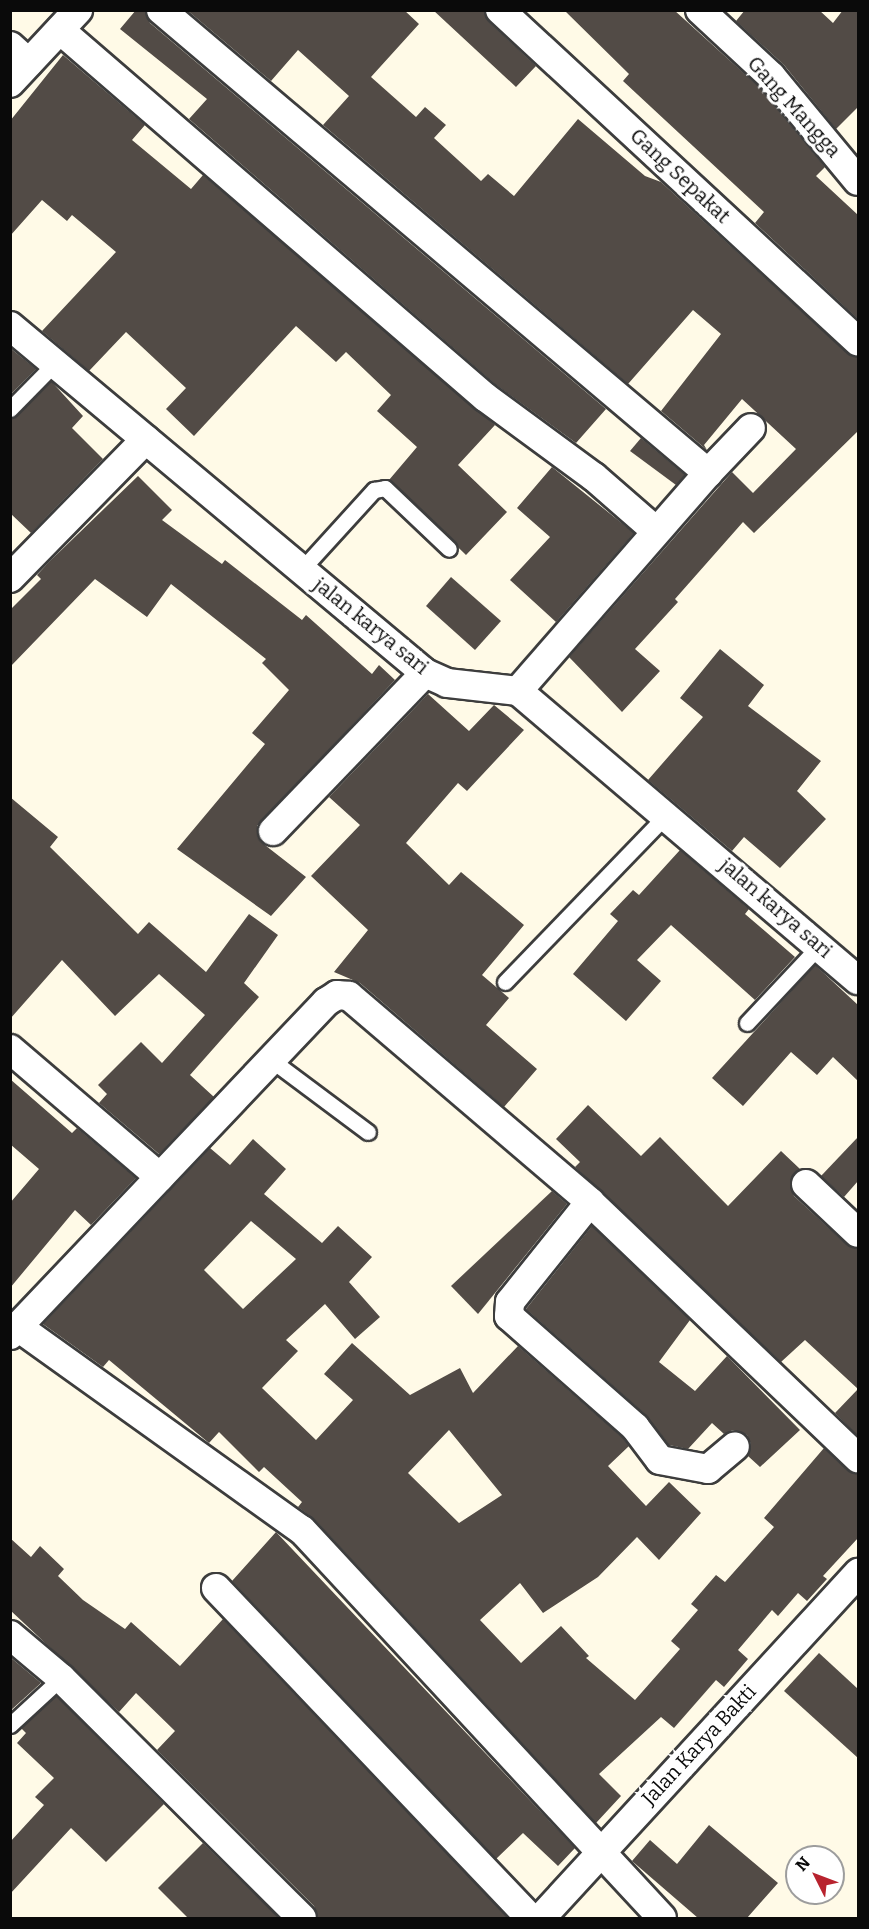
<!DOCTYPE html>
<html>
<head>
<meta charset="utf-8">
<style>
  body { margin:0 }
  #map { position:relative; width:869px; height:1929px; overflow:hidden; background:#fffae7; font-family:Bitter,serif }
  div>[style] { position:absolute }
  .building>* { inset:0; background:#524b46 }
  .roads { filter:drop-shadow(2px 0 #3d3d3d) drop-shadow(-2px 0 #3d3d3d) drop-shadow(0 2px #3d3d3d) drop-shadow(0 -2px #3d3d3d) }
  .lane>* { height:15px; margin:-7.5px; padding:0 7.5px; transform-origin:7.5px; border-radius:7.5px; background:#fff }
  .street>* { height:28px; margin:-14px; padding:0 14px; transform-origin:14px; border-radius:14px; background:#fff }
  span { translate:-50% -50%; white-space:nowrap; text-align:center; line-height:1.15; -webkit-text-stroke:6px #fff; paint-order:stroke }
  .street-label { font-size:20px; color:#0a0a0a }
  .frame { position:absolute; inset:0; border:12px solid #0a0a0a; pointer-events:none }
  .north { position:absolute; left:785px; top:1845px; width:60px; height:60px; box-sizing:border-box; background:#fff; border:2px solid #9d9d9d; border-radius:50%; rotate:312deg; font-size:16px; font-weight:700; line-height:24px; text-align:center; color:#0a0a0a }
  .north::after { content:''; display:block; margin:auto; width:21px; height:27px; background:#b8232e; clip-path:polygon(50% 0,100% 100%,50% 72%,0 100%) }
</style>
</head>
<body>
<div id="map">
  <div class="building">
    <i style="clip-path:polygon(136px 10px,145px 10px,150px 23px,606px 409px,576px 443px,495px 384px,189px 119px,207px 99px,120px 29px)"></i>
    <i style="clip-path:polygon(187px 10px,404px 10px,419px 24px,371px 77px,416px 117px,425px 107px,446px 125px,434px 138px,481px 181px,488px 174px,514px 196px,578px 119px,645px 176px,661px 182px,847px 353px,858px 357px,858px 431px,754px 533px,743px 522px,675px 599px,678px 602px,635px 649px,660px 671px,622px 712px,569px 657px,732px 472px,753px 493px,796px 449px,742px 399px,704px 445px,707px 450px,661px 411px,721px 334px,693px 310px,628px 384px,323px 125px,349px 96px,298px 50px,271px 81px)"></i>
    <i style="clip-path:polygon(433px 10px,484px 10px,489px 22px,536px 66px,516px 87px)"></i>
    <i style="clip-path:polygon(564px 10px,674px 10px,759px 87px,825px 167px,816px 176px,858px 215px,858px 319px,755px 223px,764px 212px,623px 81px,629px 74px)"></i>
    <i style="clip-path:polygon(745px 10px,819px 10px,833px 23px,843px 10px,858px 10px,858px 107px,836px 129px,784px 65px,736px 21px)"></i>
    <i style="clip-path:polygon(63px 55px,145px 125px,132px 140px,191px 189px,203px 175px,495px 425px,458px 465px,507px 512px,466px 555px,389px 480px,417px 447px,377px 411px,391px 395px,346px 352px,336px 362px,296px 326px,194px 436px,166px 409px,186px 388px,126px 332px,89px 371px,42px 331px,116px 252px,72px 215px,67px 221px,42px 200px,10px 236px,10px 121px)"></i>
    <i style="clip-path:polygon(10px 348px,36px 369px,10px 395px)"></i>
    <i style="clip-path:polygon(51px 381px,83px 416px,72px 428px,103px 459px,31px 533px,10px 513px,10px 418px)"></i>
    <i style="clip-path:polygon(641px 438px,685px 475px,676px 485px,630px 451px)"></i>
    <i style="clip-path:polygon(552px 467px,634px 533px,556px 622px,510px 580px,550px 537px,517px 508px)"></i>
    <i style="clip-path:polygon(138px 476px,172px 510px,162px 520px,222px 564px,225px 560px,302px 620px,306px 615px,372px 674px,379px 665px,395px 680px,257px 826px,261px 842px,306px 877px,271px 916px,177px 849px,265px 744px,252px 733px,289px 690px,262px 663px,266px 659px,171px 584px,147px 617px,95px 579px,10px 667px,10px 610px,41px 579px,37px 575px,48px 563px)"></i>
    <i style="clip-path:polygon(451px 577px,501px 621px,475px 650px,426px 606px)"></i>
    <i style="clip-path:polygon(720px 649px,764px 685px,748px 706px,821px 761px,797px 791px,826px 819px,780px 868px,744px 837px,732px 851px,648px 780px,703px 717px,680px 698px)"></i>
    <i style="clip-path:polygon(428px 694px,469px 731px,494px 705px,524px 730px,467px 791px,458px 783px,406px 843px,449px 885px,461px 872px,524px 925px,482px 975px,509px 998px,486px 1025px,537px 1069px,504px 1107px,360px 983px,334px 972px,368px 930px,311px 876px,360px 825px,329px 797px)"></i>
    <i style="clip-path:polygon(10px 797px,58px 837px,50px 847px,138px 934px,149px 922px,206px 972px,249px 914px,278px 935px,244px 983px,259px 997px,190px 1075px,214px 1097px,159px 1154px,99px 1103px,107px 1094px,98px 1085px,141px 1042px,162px 1063px,205px 1015px,159px 974px,115px 1016px,62px 960px,10px 1019px)"></i>
    <i style="clip-path:polygon(680px 850px,749px 909px,745px 914px,795px 957px,755px 1000px,671px 925px,637px 960px,661px 981px,626px 1021px,573px 974px,618px 921px,610px 914px,633px 890px,639px 895px)"></i>
    <i style="clip-path:polygon(815px 965px,858px 1005px,858px 1081px,833px 1057px,817px 1075px,791px 1052px,743px 1106px,712px 1078px)"></i>
    <i style="clip-path:polygon(10px 1079px,72px 1133px,77px 1128px,136px 1178px,91px 1225px,75px 1210px,10px 1288px,10px 1203px,39px 1169px,10px 1144px)"></i>
    <i style="clip-path:polygon(588px 1105px,641px 1156px,660px 1137px,728px 1206px,781px 1151px,800px 1169px,790px 1181px,794px 1196px,847px 1245px,858px 1249px,858px 1436px,835px 1413px,858px 1389px,805px 1340px,781px 1362px,575px 1167px,580px 1162px,556px 1139px)"></i>
    <i style="clip-path:polygon(858px 1137px,858px 1181px,844px 1197px,821px 1176px)"></i>
    <i style="clip-path:polygon(evenodd,253px 1139px,286px 1169px,264px 1194px,322px 1243px,338px 1226px,372px 1257px,349px 1282px,380px 1317px,355px 1339px,325px 1304px,286px 1340px,298px 1351px,262px 1388px,316px 1440px,353px 1400px,324px 1374px,352px 1343px,410px 1395px,460px 1368px,473px 1393px,518px 1346px,623px 1438px,629px 1446px,608px 1466px,646px 1506px,669px 1482px,701px 1513px,659px 1560px,637px 1537px,598px 1577px,543px 1613px,520px 1583px,480px 1620px,521px 1663px,561px 1626px,589px 1656px,586px 1658px,635px 1700px,680px 1649px,671px 1641px,698px 1610px,691px 1604px,716px 1575px,725px 1582px,774px 1527px,764px 1518px,824px 1448px,847px 1470px,858px 1474px,858px 1538px,823px 1576px,827px 1579px,807px 1601px,798px 1593px,778px 1616px,772px 1610px,738px 1650px,748px 1659px,724px 1687px,716px 1680px,674px 1728px,661px 1717px,599px 1774px,621px 1796px,596px 1823px,314px 1519px,298px 1507px,302px 1502px,264px 1467px,259px 1472px,219px 1432px,209px 1443px,109px 1360px,103px 1367px,43px 1324px,210px 1148px,230px 1165px,253px 1139px,251px 1221px,296px 1259px,243px 1309px,204px 1270px,251px 1221px,253px 1139px,449px 1430px,502px 1495px,459px 1523px,408px 1473px,449px 1430px)"></i>
    <i style="clip-path:polygon(552px 1191px,567px 1204px,478px 1314px,451px 1286px)"></i>
    <i style="clip-path:polygon(592px 1226px,690px 1320px,659px 1362px,695px 1391px,727px 1356px,800px 1430px,760px 1467px,748px 1456px,751px 1444px,747px 1435px,733px 1430px,724px 1434px,712px 1423px,688px 1449px,669px 1445px,646px 1415px,526px 1309px)"></i>
    <i style="clip-path:polygon(276px 1532px,575px 1848px,558px 1866px,523px 1833px,496px 1859px,232px 1581px)"></i>
    <i style="clip-path:polygon(10px 1538px,31px 1557px,40px 1546px,64px 1569px,58px 1576px,83px 1600px,125px 1629px,131px 1622px,180px 1666px,223px 1619px,508px 1918px,318px 1918px,314px 1906px,157px 1750px,175px 1731px,136px 1693px,119px 1712px,10px 1610px)"></i>
    <i style="clip-path:polygon(819px 1653px,858px 1689px,858px 1758px,784px 1691px)"></i>
    <i style="clip-path:polygon(10px 1657px,41px 1683px,10px 1711px)"></i>
    <i style="clip-path:polygon(56px 1696px,164px 1804px,106px 1862px,71px 1828px,10px 1894px,10px 1842px,44px 1805px,35px 1797px,54px 1778px,17px 1743px,26px 1733px,21px 1728px)"></i>
    <i style="clip-path:polygon(709px 1825px,778px 1883px,747px 1918px,698px 1918px,632px 1861px,650px 1840px,677px 1864px)"></i>
    <i style="clip-path:polygon(203px 1843px,279px 1918px,188px 1918px,158px 1888px)"></i>
  </div>
  <div class="roads">
    <div class="lane">
      <i style="left:10px;top:409px;width:64px;rotate:-45.6deg"></i>
      <i style="left:302px;top:569px;width:107px;rotate:-47.7deg"></i>
      <i style="left:374px;top:490px;width:11px;rotate:-10deg"></i>
      <i style="left:385px;top:488px;width:88px;rotate:43.6deg"></i>
      <i style="left:505px;top:982px;width:233px;rotate:-46deg"></i>
      <i style="left:747px;top:1023px;width:105px;rotate:-46.9deg"></i>
      <i style="left:270px;top:1059px;width:122px;rotate:36.7deg"></i>
      <i style="left:10px;top:1725px;width:69px;rotate:-42.7deg"></i>
    </div>
    <div class="street">
      <i style="left:161px;top:10px;width:717px;rotate:40.25deg"></i>
      <i style="left:708px;top:473px;width:289px;rotate:131.1deg"></i>
      <i style="left:500px;top:10px;width:488px;rotate:42.8deg"></i>
      <i style="left:700px;top:10px;width:97px;rotate:42.9deg"></i>
      <i style="left:771px;top:76px;width:136px;rotate:50.4deg"></i>
      <i style="left:60px;top:30px;width:562px;rotate:40.81deg"></i>
      <i style="left:485px;top:397px;width:135px;rotate:36.3deg"></i>
      <i style="left:594px;top:477px;width:82px;rotate:41.1deg"></i>
      <i style="left:10px;top:46px;width:25px;rotate:42deg"></i>
      <i style="left:10px;top:83px;width:100px;rotate:-47deg"></i>
      <i style="left:10px;top:326px;width:541px;rotate:39.9deg"></i>
      <i style="left:425px;top:673px;width:24px;rotate:24deg"></i>
      <i style="left:447px;top:683px;width:71px;rotate:6.4deg"></i>
      <i style="left:518px;top:691px;width:446px;rotate:40.4deg"></i>
      <i style="left:708px;top:473px;width:62px;rotate:-46.3deg"></i>
      <i style="left:10px;top:578px;width:194px;rotate:-45.6deg"></i>
      <i style="left:273px;top:831px;width:219px;rotate:-46.1deg"></i>
      <i style="left:10px;top:1049px;width:197px;rotate:40.5deg"></i>
      <i style="left:806px;top:1184px;width:71px;rotate:43.3deg"></i>
      <i style="left:590px;top:1202px;width:371px;rotate:43.7deg"></i>
      <i style="left:18px;top:1327px;width:349px;rotate:35.6deg"></i>
      <i style="left:302px;top:1530px;width:529px;rotate:47.14deg"></i>
      <i style="left:10px;top:1335px;width:459px;rotate:-46.5deg"></i>
      <i style="left:326px;top:1002px;width:13px;rotate:-32deg"></i>
      <i style="left:337px;top:995px;width:12px;rotate:5deg"></i>
      <i style="left:349px;top:996px;width:317px;rotate:40.5deg"></i>
      <i style="left:590px;top:1202px;width:128px;rotate:128.7deg"></i>
      <i style="left:510px;top:1302px;width:14px;rotate:94deg"></i>
      <i style="left:509px;top:1316px;width:168px;rotate:41.4deg"></i>
      <i style="left:635px;top:1427px;width:41px;rotate:52.9deg"></i>
      <i style="left:660px;top:1460px;width:49px;rotate:10.6deg"></i>
      <i style="left:708px;top:1469px;width:35px;rotate:-40deg"></i>
      <i style="left:216px;top:1588px;width:456px;rotate:46.4deg"></i>
      <i style="left:10px;top:1635px;width:67px;rotate:40.1deg"></i>
      <i style="left:61px;top:1678px;width:340px;rotate:44.9deg"></i>
      <i style="left:541px;top:1918px;width:469px;rotate:-47.4deg"></i>
    </div>
  </div>
  <div class="street-label">
    <span style="left:794px;top:107px;rotate:48deg">Gang Mangga</span>
    <span style="left:680px;top:176px;rotate:43deg">Gang Sepakat</span>
    <span style="left:371px;top:626px;rotate:39deg">jalan karya sari</span>
    <span style="left:776px;top:908px;rotate:41deg">jalan karya sari</span>
    <span style="left:699px;top:1745px;rotate:-47deg">Jalan Karya Bakti</span>
  </div>
  <div class="frame"></div>
  <div class="north">N</div>
</div>
</body>
</html>
